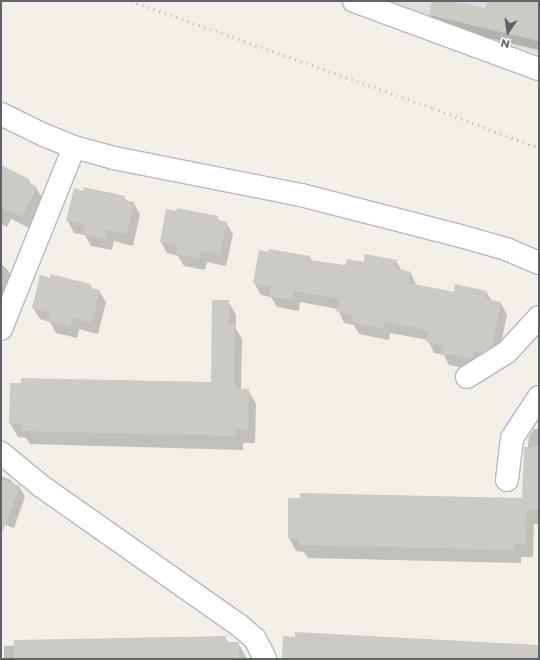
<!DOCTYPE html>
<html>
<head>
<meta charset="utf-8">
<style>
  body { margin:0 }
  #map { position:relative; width:540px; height:660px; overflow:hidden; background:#f1efe8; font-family:Montserrat,sans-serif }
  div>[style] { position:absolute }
  .industrial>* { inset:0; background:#e0deda }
  .shadow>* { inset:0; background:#0003 }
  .building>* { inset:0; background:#cccac5 }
  .roads { filter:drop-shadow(1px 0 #b5b8bc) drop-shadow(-1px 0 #b5b8bc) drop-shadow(0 1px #b5b8bc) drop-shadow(0 -1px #b5b8bc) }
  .minor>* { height:22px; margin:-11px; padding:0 11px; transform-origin:11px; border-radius:11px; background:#fff }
  .rail>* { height:3px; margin-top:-1.5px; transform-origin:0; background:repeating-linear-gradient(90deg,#b6b7b8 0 1px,transparent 0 6px) }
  span { translate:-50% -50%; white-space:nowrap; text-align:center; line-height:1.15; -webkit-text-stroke:3.5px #fff; paint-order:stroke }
  .frame { position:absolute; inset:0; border:2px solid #5f6368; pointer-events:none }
  .north { position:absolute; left:488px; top:12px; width:40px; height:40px; -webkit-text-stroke:3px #fff; paint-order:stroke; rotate:193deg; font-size:11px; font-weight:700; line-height:16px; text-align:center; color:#5f6368 }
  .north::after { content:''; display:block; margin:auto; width:14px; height:18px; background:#5f6368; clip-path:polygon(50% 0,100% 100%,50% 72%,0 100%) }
</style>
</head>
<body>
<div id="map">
  <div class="industrial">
    <i style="clip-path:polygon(378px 1px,539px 1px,539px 54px,424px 19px)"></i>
  </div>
  <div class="shadow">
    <i style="clip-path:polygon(433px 1px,452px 1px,486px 9px,488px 1px,539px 1px,539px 50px,436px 25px,430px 15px)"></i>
    <i style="clip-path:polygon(1px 166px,29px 180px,32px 186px,36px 188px,43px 199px,29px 228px,11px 219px,7px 227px,1px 224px)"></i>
    <i style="clip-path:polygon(84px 192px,124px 197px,127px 201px,133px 202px,140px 214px,133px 246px,114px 241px,112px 250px,91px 246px,85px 235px,74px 233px,68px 221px)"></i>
    <i style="clip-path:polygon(217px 217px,220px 221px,226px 223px,233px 234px,226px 266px,207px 262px,205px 270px,184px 266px,178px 256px,167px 253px,161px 242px)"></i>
    <i style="clip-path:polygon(260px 251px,310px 257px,312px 261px,346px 267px,364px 263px,396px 261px,402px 271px,410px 272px,417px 286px,454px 294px,486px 292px,492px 301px,501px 303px,507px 315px,498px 358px,478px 371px,449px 365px,444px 355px,434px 353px,428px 340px,390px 333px,389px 340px,359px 334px,354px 325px,344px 323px,338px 309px,300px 302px,299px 311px,277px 307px,271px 297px,261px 295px,254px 283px)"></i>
    <i style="clip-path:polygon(1px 264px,7px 269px,14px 281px,1px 307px)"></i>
    <i style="clip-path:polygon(90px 285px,93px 289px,99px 291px,106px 302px,98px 334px,79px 329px,77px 338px,56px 333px,50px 322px,40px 319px,33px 308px)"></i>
    <i style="clip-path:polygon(228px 301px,236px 315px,236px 329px,242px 339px,241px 390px,248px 390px,256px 404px,255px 443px,243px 443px,243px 450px,30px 444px,26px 438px,18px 437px,10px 423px,212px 383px)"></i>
    <i style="clip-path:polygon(534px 429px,539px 429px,539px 524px,534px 524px,533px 557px,521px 557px,521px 563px,308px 558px,304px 552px,296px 551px,289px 538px,301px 499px,523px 499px,529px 436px)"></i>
    <i style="clip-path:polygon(1px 476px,11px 480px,14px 485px,19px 486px,25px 497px,14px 528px,1px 523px)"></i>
    <i style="clip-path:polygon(225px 637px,229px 643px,238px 643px,247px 659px,4px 659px,4px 646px)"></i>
  </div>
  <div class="building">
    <i style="clip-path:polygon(432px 1px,456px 1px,485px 8px,487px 1px,539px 1px,539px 41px,429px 15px)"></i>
    <i style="clip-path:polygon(1px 165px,29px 179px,28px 182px,37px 187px,22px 217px,1px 207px)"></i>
    <i style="clip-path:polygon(84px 187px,125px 196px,124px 200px,134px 202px,127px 234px,107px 230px,106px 239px,83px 234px,85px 225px,66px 221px,74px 188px,83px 191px)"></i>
    <i style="clip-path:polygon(177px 208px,218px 216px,217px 220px,227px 222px,220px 254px,201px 251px,199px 259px,176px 254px,178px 246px,160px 242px,166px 209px,176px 211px)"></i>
    <i style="clip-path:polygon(269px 249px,310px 256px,310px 260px,345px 265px,347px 259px,364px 262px,365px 254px,397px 260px,395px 268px,411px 272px,409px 283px,454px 292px,455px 284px,487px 291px,485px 299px,501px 302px,492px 347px,481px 353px,474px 352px,472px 359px,441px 353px,443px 345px,426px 342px,429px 331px,384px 321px,383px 329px,351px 322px,352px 315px,336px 311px,339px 299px,294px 291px,292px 300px,269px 296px,271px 287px,253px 283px,259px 250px,268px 252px)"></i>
    <i style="clip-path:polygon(50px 274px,91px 284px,90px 288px,100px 290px,92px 323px,73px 318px,70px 327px,48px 321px,50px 313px,32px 308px,40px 275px,50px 278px)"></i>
    <i style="clip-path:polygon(212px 300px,229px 300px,229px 324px,235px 324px,234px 383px,236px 383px,236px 389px,249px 389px,248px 430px,235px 429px,235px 436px,21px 431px,21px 424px,9px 424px,10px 383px,21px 383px,21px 378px,211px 382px)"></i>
    <i style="clip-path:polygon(524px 447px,539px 447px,539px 510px,527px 510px,526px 544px,514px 544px,514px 550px,299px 545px,299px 539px,288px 538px,288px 498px,300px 498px,300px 493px,522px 498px)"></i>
    <i style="clip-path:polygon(1px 479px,20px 486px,3px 531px,1px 531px)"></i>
    <i style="clip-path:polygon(295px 632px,539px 645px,538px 659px,282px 659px,283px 636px,295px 637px)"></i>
    <i style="clip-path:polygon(226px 636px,226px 642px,239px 642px,239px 659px,14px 659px,14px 640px)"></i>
  </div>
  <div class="roads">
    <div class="minor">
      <i style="left:354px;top:1px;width:197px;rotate:20.2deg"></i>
      <i style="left:1px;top:114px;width:48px;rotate:26deg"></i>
      <i style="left:44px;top:135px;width:32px;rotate:22deg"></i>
      <i style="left:74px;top:147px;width:41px;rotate:15.4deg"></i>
      <i style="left:114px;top:158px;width:191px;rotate:11.2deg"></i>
      <i style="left:301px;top:195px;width:161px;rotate:14.4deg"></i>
      <i style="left:457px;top:235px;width:51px;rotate:15.9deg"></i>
      <i style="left:506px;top:249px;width:36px;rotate:23deg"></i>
      <i style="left:1px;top:329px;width:196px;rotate:-68.1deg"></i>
      <i style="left:467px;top:377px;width:47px;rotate:-32deg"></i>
      <i style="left:507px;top:352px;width:47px;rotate:-47.6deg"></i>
      <i style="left:1px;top:453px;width:52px;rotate:39.5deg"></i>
      <i style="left:41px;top:486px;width:242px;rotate:35.1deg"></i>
      <i style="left:239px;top:625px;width:21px;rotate:41deg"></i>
      <i style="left:255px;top:639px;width:22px;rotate:63deg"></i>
      <i style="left:507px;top:480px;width:42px;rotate:-83.2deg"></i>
      <i style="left:512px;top:438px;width:49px;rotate:-56.6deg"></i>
    </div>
  </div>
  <div class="rail">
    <i style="left:131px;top:1px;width:320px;rotate:19.5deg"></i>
    <i style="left:433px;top:108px;width:113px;rotate:20.7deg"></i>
  </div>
  <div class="frame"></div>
  <div class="north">N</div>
</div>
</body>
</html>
